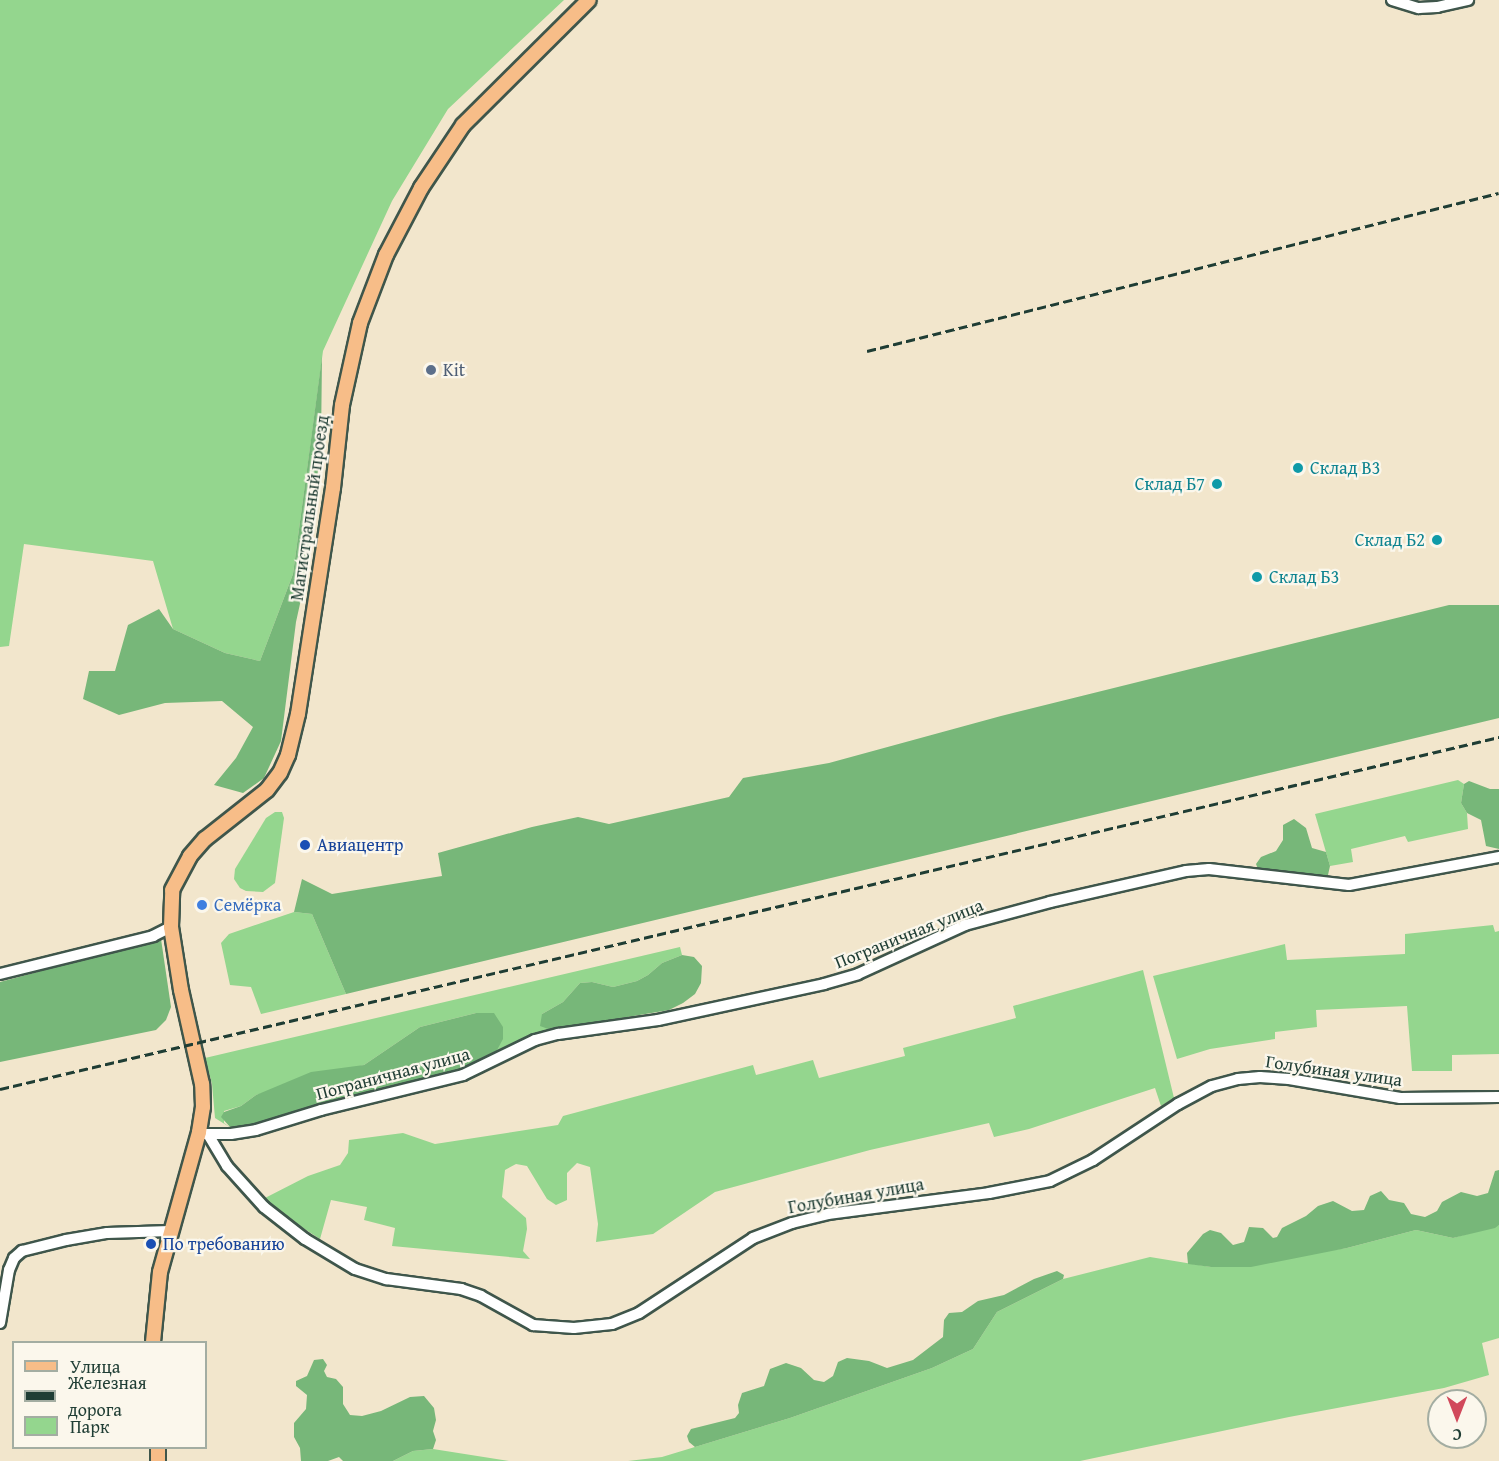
<!DOCTYPE html>
<html>
<head>
<meta charset="utf-8">
<style>
  body { margin:0 }
  #map { position:relative; width:1499px; height:1461px; overflow:hidden; background:#f2e6cc; font-family:"Gentium Book Plus",serif }
  div>[style] { position:absolute }
  .green>* { inset:0; background:#94d68e }
  .forest>* { inset:0; background:#77b779 }
  .roads { filter:drop-shadow(2px 0 #3f564b) drop-shadow(-2px 0 #3f564b) drop-shadow(0 2px #3f564b) drop-shadow(0 -2px #3f564b) }
  .minor>* { height:10px; margin:-5px; padding:0 5px; transform-origin:5px; border-radius:5px; background:#fff }
  .major>* { height:14px; margin:-7px; padding:0 7px; transform-origin:7px; border-radius:7px; background:#f7bd88 }
  .rail>* { height:3px; margin-top:-1.5px; transform-origin:0; background:repeating-linear-gradient(90deg,#1f3d34 0 9px,transparent 0 13.5px) }
  .dots>* { width:16px; height:16px; translate:-50% -50%; box-sizing:border-box; border:3px solid #fbf7ec; border-radius:50% }
  span { translate:-50% -50%; white-space:nowrap; text-align:center; line-height:1.15; -webkit-text-stroke:4.5px #fbf7ec; paint-order:stroke }
  .service-label { font-size:18px; color:#4e5e75 }
  .left { translate:0 -50%; text-align:left }
  .culture-label { font-size:18px; color:#0d838f }
  .right { translate:-100% -50%; text-align:right }
  .street-label { font-size:18px; color:#1f3d34 }
  .transit-label { font-size:18px; color:#164399 }
  .shop-label { font-size:18px; color:#366cbe }
  .legend { position:absolute; left:12px; top:1341px; width:195px; height:108px; box-sizing:border-box; background:#fbf7ec; border:2px solid #a3ada2; margin:0; padding:8px 10px; list-style:none; font-size:18px; color:#1f3d34 }
  .legend li { display:flex; align-items:center; gap:12px; height:30px }
  .legend b { width:30px; border:2px solid #a3ada2 }
  .north { position:absolute; left:1427px; top:1389px; width:60px; height:60px; box-sizing:border-box; background:#fbf7ec; border:2px solid #a3ada2; border-radius:50%; rotate:180deg; font-size:16px; font-weight:700; line-height:24px; text-align:center; color:#1f3d34 }
  .north::after { content:''; display:block; margin:auto; width:21px; height:27px; background:#d1495b; clip-path:polygon(50% 0,100% 100%,50% 72%,0 100%) }
</style>
</head>
<body>
<div id="map">
  <div class="green">
    <i style="clip-path:polygon(0 0,564px 0,448px 109px,392px 201px,323px 351px,293px 574px,260px 661px,225px 653px,173px 629px,153px 561px,24px 544px,9px 646px,0 647px)"></i>
    <i style="clip-path:polygon(1458px 780px,1464px 784px,1461px 803px,1467px 813px,1468px 829px,1408px 842px,1405px 836px,1351px 849px,1353px 862px,1330px 866px,1315px 814px)"></i>
    <i style="clip-path:polygon(275px 812px,282px 812px,284px 818px,275px 883px,263px 892px,246px 891px,240px 888px,234px 879px,235px 869px,266px 818px)"></i>
    <i style="clip-path:polygon(294px 912px,312px 914px,346px 994px,261px 1014px,251px 987px,230px 985px,221px 943px,229px 934px)"></i>
    <i style="clip-path:polygon(1493px 925px,1495px 932px,1499px 931px,1499px 1054px,1452px 1055px,1452px 1071px,1412px 1071px,1407px 1006px,1316px 1010px,1317px 1027px,1275px 1032px,1275px 1039px,1210px 1049px,1177px 1059px,1153px 976px,1285px 944px,1287px 960px,1405px 954px,1405px 934px)"></i>
    <i style="clip-path:polygon(680px 947px,682px 955px,662px 963px,648px 975px,637px 981px,613px 987px,592px 982px,580px 983px,563px 1002px,542px 1014px,551px 1030px,486px 1059px,476px 1013px,420px 1027px,364px 1065px,256px 1095px,241px 1106px,224px 1111px,224px 1123px,231px 1128px,215px 1118px,212px 1084px,205px 1058px)"></i>
    <i style="clip-path:polygon(1143px 970px,1174px 1098px,1161px 1106px,1155px 1088px,1029px 1129px,994px 1137px,989px 1123px,870px 1150px,715px 1192px,653px 1234px,596px 1242px,598px 1224px,590px 1167px,577px 1163px,567px 1173px,567px 1200px,556px 1205px,547px 1199px,527px 1166px,516px 1164px,505px 1170px,502px 1197px,526px 1218px,527px 1229px,523px 1251px,530px 1259px,392px 1246px,395px 1228px,364px 1220px,367px 1207px,331px 1200px,320px 1239px,286px 1217px,265px 1198px,308px 1176px,340px 1165px,348px 1153px,349px 1140px,403px 1133px,435px 1144px,558px 1125px,563px 1116px,753px 1065px,756px 1075px,813px 1060px,819px 1078px,905px 1056px,903px 1048px,1016px 1018px,1013px 1006px)"></i>
    <i style="clip-path:polygon(1499px 1225px,1499px 1338px,1482px 1343px,1489px 1375px,1444px 1388px,1289px 1417px,1080px 1461px,628px 1461px,662px 1457px,790px 1418px,932px 1368px,973px 1349px,997px 1312px,1063px 1279px,1150px 1257px,1211px 1267px,1347px 1248px,1416px 1230px,1453px 1238px)"></i>
    <i style="clip-path:polygon(433px 1449px,509px 1461px,393px 1461px,413px 1451px)"></i>
  </div>
  <div class="forest">
    <i style="clip-path:polygon(322px 357px,321px 443px,307px 572px,296px 622px,281px 741px,264px 778px,243px 793px,214px 785px,236px 758px,253px 727px,222px 701px,165px 703px,119px 715px,83px 699px,89px 671px,115px 671px,128px 625px,159px 609px,173px 629px,225px 653px,260px 661px,293px 574px)"></i>
    <i style="clip-path:polygon(1449px 605px,1499px 605px,1499px 718px,346px 994px,312px 914px,294px 912px,302px 879px,332px 894px,442px 876px,438px 853px,532px 827px,578px 817px,609px 824px,729px 797px,743px 778px,829px 763px,1001px 716px)"></i>
    <i style="clip-path:polygon(1469px 781px,1490px 789px,1499px 789px,1499px 849px,1486px 846px,1481px 820px,1467px 813px,1461px 803px,1464px 784px)"></i>
    <i style="clip-path:polygon(1294px 819px,1306px 828px,1312px 848px,1326px 852px,1330px 866px,1328px 875px,1322px 877px,1258px 869px,1256px 864px,1261px 857px,1276px 851px,1283px 840px,1283px 825px)"></i>
    <i style="clip-path:polygon(161px 939px,171px 1007px,166px 1020px,156px 1030px,0 1062px,0 982px)"></i>
    <i style="clip-path:polygon(682px 955px,694px 957px,702px 966px,701px 983px,695px 994px,683px 1003px,669px 1010px,551px 1030px,540px 1026px,542px 1014px,563px 1002px,580px 983px,592px 982px,613px 987px,637px 981px,648px 975px,662px 963px)"></i>
    <i style="clip-path:polygon(476px 1013px,494px 1013px,503px 1027px,503px 1039px,497px 1050px,486px 1059px,460px 1070px,319px 1105px,248px 1127px,231px 1128px,221px 1117px,224px 1112px,241px 1106px,256px 1095px,311px 1072px,364px 1065px,420px 1027px)"></i>
    <i style="clip-path:polygon(1499px 1170px,1499px 1225px,1495px 1228px,1453px 1238px,1416px 1230px,1347px 1248px,1251px 1267px,1211px 1267px,1188px 1264px,1187px 1253px,1203px 1234px,1210px 1230px,1221px 1233px,1233px 1245px,1244px 1242px,1249px 1227px,1263px 1228px,1273px 1238px,1277px 1237px,1282px 1228px,1306px 1216px,1318px 1206px,1333px 1201px,1352px 1211px,1364px 1210px,1370px 1196px,1381px 1191px,1389px 1200px,1404px 1203px,1411px 1214px,1425px 1217px,1437px 1211px,1442px 1202px,1461px 1192px,1477px 1196px,1488px 1193px,1495px 1171px)"></i>
    <i style="clip-path:polygon(1057px 1271px,1064px 1275px,1063px 1279px,997px 1312px,973px 1349px,932px 1368px,790px 1418px,695px 1447px,689px 1442px,687px 1436px,691px 1429px,735px 1418px,739px 1413px,738px 1405px,742px 1393px,764px 1386px,770px 1369px,786px 1363px,801px 1368px,814px 1380px,824px 1382px,833px 1376px,838px 1362px,847px 1358px,869px 1361px,887px 1368px,913px 1360px,943px 1337px,944px 1320px,949px 1313px,962px 1312px,978px 1301px,1004px 1295px,1034px 1279px)"></i>
    <i style="clip-path:polygon(323px 1359px,327px 1365px,324px 1371px,327px 1377px,336px 1379px,343px 1387px,343px 1404px,350px 1415px,362px 1416px,381px 1411px,410px 1397px,424px 1396px,434px 1408px,436px 1420px,433px 1431px,436px 1440px,433px 1449px,413px 1451px,393px 1461px,343px 1461px,339px 1457px,328px 1461px,301px 1461px,300px 1448px,294px 1437px,294px 1423px,306px 1409px,307px 1395px,296px 1386px,296px 1381px,307px 1376px,314px 1360px)"></i>
  </div>
  <div class="roads">
    <div class="minor">
      <i style="left:1392px;top:0;width:28px;rotate:17deg"></i>
      <i style="left:1419px;top:8px;width:18px;rotate:-3deg"></i>
      <i style="left:1437px;top:7px;width:32px;rotate:-13deg"></i>
      <i style="left:0;top:974px;width:158px;rotate:-13.9deg"></i>
      <i style="left:153px;top:936px;width:20px;rotate:-27deg"></i>
      <i style="left:205px;top:1134px;width:26px"></i>
      <i style="left:231px;top:1134px;width:25px;rotate:-9deg"></i>
      <i style="left:256px;top:1130px;width:68px;rotate:-17.1deg"></i>
      <i style="left:321px;top:1110px;width:146px;rotate:-13.8deg"></i>
      <i style="left:463px;top:1075px;width:80px;rotate:-25.9deg"></i>
      <i style="left:535px;top:1040px;width:24px;rotate:-15deg"></i>
      <i style="left:558px;top:1034px;width:101px;rotate:-8deg"></i>
      <i style="left:658px;top:1020px;width:170px;rotate:-12.2deg"></i>
      <i style="left:824px;top:984px;width:35px;rotate:-16deg"></i>
      <i style="left:858px;top:974px;width:118px;rotate:-24.6deg"></i>
      <i style="left:965px;top:925px;width:88px;rotate:-15.1deg"></i>
      <i style="left:1050px;top:902px;width:139px;rotate:-12.8deg"></i>
      <i style="left:1186px;top:871px;width:23px;rotate:-5deg"></i>
      <i style="left:1209px;top:869px;width:141px;rotate:6.5deg"></i>
      <i style="left:1349px;top:885px;width:153px;rotate:-10.6deg"></i>
      <i style="left:209px;top:1136px;width:35px;rotate:59deg"></i>
      <i style="left:227px;top:1166px;width:55px;rotate:47.9deg"></i>
      <i style="left:264px;top:1207px;width:52px;rotate:38deg"></i>
      <i style="left:305px;top:1239px;width:58px;rotate:31deg"></i>
      <i style="left:355px;top:1269px;width:33px;rotate:18deg"></i>
      <i style="left:386px;top:1279px;width:76px;rotate:7.6deg"></i>
      <i style="left:461px;top:1289px;width:21px;rotate:19deg"></i>
      <i style="left:481px;top:1296px;width:60px;rotate:29.1deg"></i>
      <i style="left:533px;top:1325px;width:41px;rotate:4.2deg"></i>
      <i style="left:574px;top:1328px;width:38px;rotate:-6deg"></i>
      <i style="left:612px;top:1324px;width:29px;rotate:-22deg"></i>
      <i style="left:639px;top:1313px;width:136px;rotate:-33.3deg"></i>
      <i style="left:753px;top:1238px;width:42px;rotate:-21deg"></i>
      <i style="left:792px;top:1223px;width:37px;rotate:-14deg"></i>
      <i style="left:828px;top:1214px;width:162px;rotate:-7.4deg"></i>
      <i style="left:989px;top:1193px;width:62px;rotate:-11.1deg"></i>
      <i style="left:1050px;top:1181px;width:48px;rotate:-26deg"></i>
      <i style="left:1093px;top:1160px;width:102px;rotate:-33.4deg"></i>
      <i style="left:1178px;top:1104px;width:38px;rotate:-28deg"></i>
      <i style="left:1212px;top:1086px;width:27px;rotate:-15deg"></i>
      <i style="left:1238px;top:1079px;width:22px;rotate:-5deg"></i>
      <i style="left:1260px;top:1077px;width:29px;rotate:4deg"></i>
      <i style="left:1289px;top:1079px;width:113px;rotate:9.7deg"></i>
      <i style="left:1400px;top:1098px;width:99px;rotate:-0.6deg"></i>
      <i style="left:0;top:1323px;width:54px;rotate:-80.4deg"></i>
      <i style="left:9px;top:1270px;width:13px;rotate:-67deg"></i>
      <i style="left:14px;top:1258px;width:11px;rotate:-41deg"></i>
      <i style="left:22px;top:1251px;width:45px;rotate:-14deg"></i>
      <i style="left:66px;top:1240px;width:42px;rotate:-9.7deg"></i>
      <i style="left:107px;top:1233px;width:63px;rotate:-1.8deg"></i>
    </div>
    <div class="major">
      <i style="left:153px;top:1342px;width:70px;rotate:-84.3deg"></i>
      <i style="left:160px;top:1272px;width:145px;rotate:-74.4deg"></i>
      <i style="left:199px;top:1132px;width:25px;rotate:-81deg"></i>
      <i style="left:203px;top:1107px;width:23px;rotate:-92deg"></i>
      <i style="left:202px;top:1084px;width:96px;rotate:-102.6deg"></i>
      <i style="left:181px;top:990px;width:64px;rotate:-99deg"></i>
      <i style="left:171px;top:927px;width:37px;rotate:-88deg"></i>
      <i style="left:172px;top:890px;width:38px;rotate:-62deg"></i>
      <i style="left:190px;top:856px;width:23px;rotate:-49deg"></i>
      <i style="left:205px;top:839px;width:79px;rotate:-38.3deg"></i>
      <i style="left:267px;top:790px;width:21px;rotate:-53deg"></i>
      <i style="left:280px;top:773px;width:20px;rotate:-66deg"></i>
      <i style="left:288px;top:755px;width:42px;rotate:-76.3deg"></i>
      <i style="left:298px;top:714px;width:229px;rotate:-81.2deg"></i>
      <i style="left:333px;top:488px;width:83px;rotate:-83.8deg"></i>
      <i style="left:342px;top:405px;width:84px;rotate:-77.6deg"></i>
      <i style="left:360px;top:323px;width:73px;rotate:-69.1deg"></i>
      <i style="left:386px;top:255px;width:76px;rotate:-62.4deg"></i>
      <i style="left:421px;top:188px;width:76px;rotate:-56.3deg"></i>
      <i style="left:463px;top:125px;width:177px;rotate:-44.8deg"></i>
      <i style="left:158px;top:1448px;width:13px;rotate:90deg"></i>
    </div>
  </div>
  <div class="rail">
    <i style="left:867px;top:351px;width:651px;rotate:-14.04deg"></i>
    <i style="left:0;top:1089px;width:1540px;rotate:-13.21deg"></i>
  </div>
  <div class="dots">
    <i style="left:431px;top:370px;background:#5c6f8a"></i>
    <i style="left:1298px;top:468px;background:#0f9aa8"></i>
    <i style="left:1217px;top:484px;background:#0f9aa8"></i>
    <i style="left:1437px;top:540px;background:#0f9aa8"></i>
    <i style="left:1257px;top:577px;background:#0f9aa8"></i>
    <i style="left:305px;top:845px;background:#1a4fb4"></i>
    <i style="left:202px;top:905px;background:#3f7fe0"></i>
    <i style="left:151px;top:1244px;background:#1a4fb4"></i>
  </div>
  <div class="service-label">
    <span class="left" style="left:443px;top:370px">Kit</span>
  </div>
  <div class="culture-label">
    <span class="left" style="left:1310px;top:468px">Склад В3</span>
    <span class="right" style="left:1205px;top:484px">Склад Б7</span>
    <span class="right" style="left:1425px;top:540px">Склад Б2</span>
    <span class="left" style="left:1269px;top:577px">Склад Б3</span>
  </div>
  <div class="street-label">
    <span style="left:310px;top:508px;rotate:-82deg">Магистральный проезд</span>
    <span style="left:909px;top:934px;rotate:-22deg">Пограничная улица</span>
    <span style="left:1334px;top:1071px;rotate:8deg">Голубиная улица</span>
    <span style="left:393px;top:1074px;rotate:-15deg">Пограничная улица</span>
    <span style="left:856px;top:1196px;rotate:-10deg">Голубиная улица</span>
  </div>
  <div class="transit-label">
    <span class="left" style="left:317px;top:845px">Авиацентр</span>
    <span class="left" style="left:163px;top:1244px">По требованию</span>
  </div>
  <div class="shop-label">
    <span class="left" style="left:214px;top:905px">Семёрка</span>
  </div>
  <ul class="legend">
  <li><b style="height:8px;background:#f7bd88"></b>Улица</li>
  <li><b style="height:8px;background:#1f3d34"></b>Железная дорога</li>
  <li><b style="height:16px;background:#94d68e"></b>Парк</li>
  </ul>
  <div class="north">С</div>
</div>
</body>
</html>
